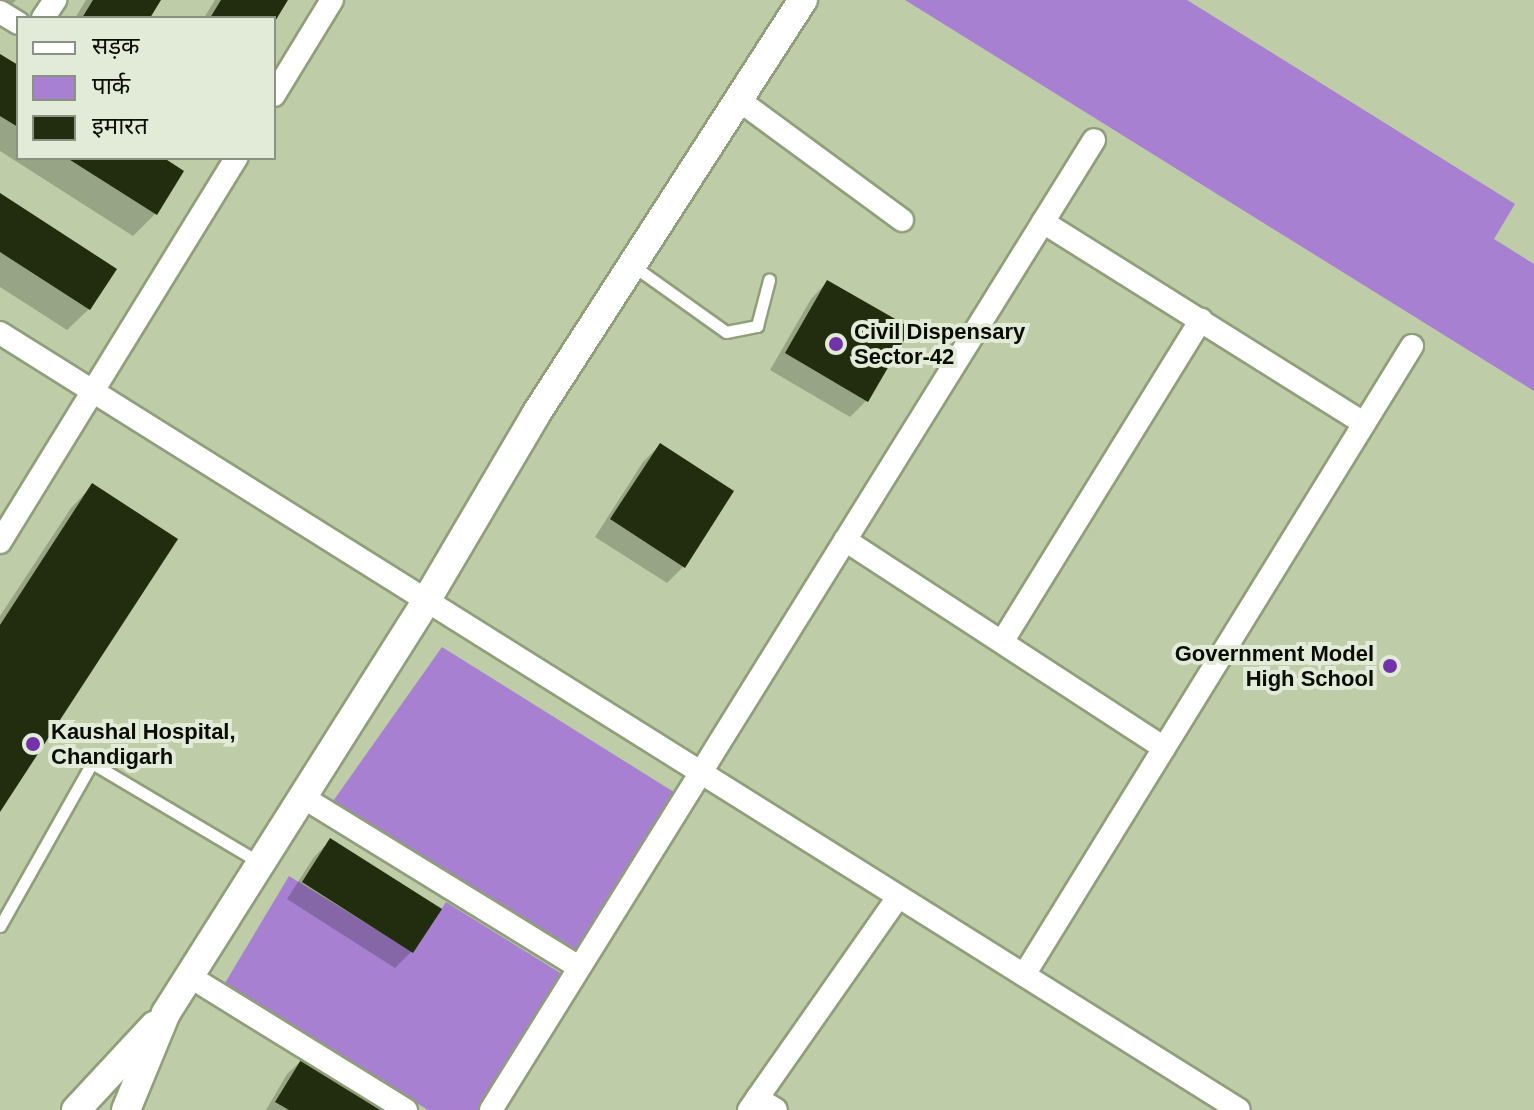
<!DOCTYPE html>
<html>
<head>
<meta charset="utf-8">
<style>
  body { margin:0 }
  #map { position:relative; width:1534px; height:1110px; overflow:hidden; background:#becda8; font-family:Arial,"Noto Sans Devanagari",sans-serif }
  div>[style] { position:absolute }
  .green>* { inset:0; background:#a780d1 }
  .shadow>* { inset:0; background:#0003 }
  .building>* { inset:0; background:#222c0e }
  .roads { filter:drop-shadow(2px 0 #909e7b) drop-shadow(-2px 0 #909e7b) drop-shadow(0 2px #909e7b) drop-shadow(0 -2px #909e7b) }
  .service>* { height:11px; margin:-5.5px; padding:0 5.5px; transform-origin:5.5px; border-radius:5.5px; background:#fff }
  .minor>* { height:22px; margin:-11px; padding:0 11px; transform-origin:11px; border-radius:11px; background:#fff }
  .tertiary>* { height:28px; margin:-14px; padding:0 14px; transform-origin:14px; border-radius:14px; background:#fff }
  .dots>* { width:22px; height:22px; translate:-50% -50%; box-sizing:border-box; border:4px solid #e2ead8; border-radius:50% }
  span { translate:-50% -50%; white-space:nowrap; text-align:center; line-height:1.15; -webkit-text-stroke:8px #e2ead8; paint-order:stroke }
  .poi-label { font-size:22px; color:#090d03; font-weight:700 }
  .left { translate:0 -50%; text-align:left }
  .right { translate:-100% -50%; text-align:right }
  .legend { position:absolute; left:16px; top:16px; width:260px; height:144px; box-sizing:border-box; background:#e2ead8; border:2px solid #8b9283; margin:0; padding:10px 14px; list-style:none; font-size:24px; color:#090d03 }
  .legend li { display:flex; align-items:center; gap:16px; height:40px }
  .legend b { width:40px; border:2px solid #8b9283 }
</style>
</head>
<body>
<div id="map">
  <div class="green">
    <i style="clip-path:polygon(905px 0,1187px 0,1515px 204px,1494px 239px,1534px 264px,1534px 391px)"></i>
    <i style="clip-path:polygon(442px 647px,685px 799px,583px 957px,331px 804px)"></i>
    <i style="clip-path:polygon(289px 876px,413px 952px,446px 902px,570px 979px,491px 1110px,428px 1110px,225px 983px)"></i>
  </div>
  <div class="shadow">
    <i style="clip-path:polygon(0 0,16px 0,7px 9px,0 5px)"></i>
    <i style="clip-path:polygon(86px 0,159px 0,148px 18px,75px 18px)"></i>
    <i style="clip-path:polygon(215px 0,286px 0,274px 19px,204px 18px)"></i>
    <i style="clip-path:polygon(0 56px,18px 68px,18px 158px,160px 158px,182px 172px,155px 214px,133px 236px,0 151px)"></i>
    <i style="clip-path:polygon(0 196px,89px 309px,67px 330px,0 287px)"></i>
    <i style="clip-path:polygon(827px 282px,867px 400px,850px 417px,770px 370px,811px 299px)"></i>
    <i style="clip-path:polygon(660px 445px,731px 492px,683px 567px,667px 583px,595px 537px,643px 462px)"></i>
    <i style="clip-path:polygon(92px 486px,0 809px,0 616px,71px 508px)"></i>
    <i style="clip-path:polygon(331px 840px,412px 951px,395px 968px,287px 899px,314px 857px)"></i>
    <i style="clip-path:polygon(304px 1058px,389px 1110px,266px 1110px,287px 1074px)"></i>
  </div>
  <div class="building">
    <i style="clip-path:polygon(93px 0,161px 0,150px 18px,82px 18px)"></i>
    <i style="clip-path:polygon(221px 0,288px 0,274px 23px,274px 18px,210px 18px)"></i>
    <i style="clip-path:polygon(0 54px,18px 65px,18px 127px,0 116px)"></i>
    <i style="clip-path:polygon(67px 158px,164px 158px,184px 171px,157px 215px)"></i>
    <i style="clip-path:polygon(0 193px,117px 269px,90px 310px,0 252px)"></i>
    <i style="clip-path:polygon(827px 280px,911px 328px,868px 402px,785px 353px)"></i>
    <i style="clip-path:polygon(660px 443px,734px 491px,685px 568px,610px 519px)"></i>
    <i style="clip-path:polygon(92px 483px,178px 539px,0 812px,0 625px)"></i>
    <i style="clip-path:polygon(330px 838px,442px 909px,413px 953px,302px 882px)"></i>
    <i style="clip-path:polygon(304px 1055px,393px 1110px,289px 1110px,275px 1102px)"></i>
  </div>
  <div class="roads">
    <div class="service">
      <i style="left:632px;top:265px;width:115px;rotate:35.5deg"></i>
      <i style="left:726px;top:332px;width:32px;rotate:-11deg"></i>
      <i style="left:757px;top:326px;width:48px;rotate:-75.4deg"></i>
      <i style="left:0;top:926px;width:187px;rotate:-60.6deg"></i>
      <i style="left:92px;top:763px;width:194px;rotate:30.7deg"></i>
    </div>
    <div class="minor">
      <i style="left:0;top:12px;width:21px;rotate:31deg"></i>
      <i style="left:43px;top:18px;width:22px;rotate:-56deg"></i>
      <i style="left:274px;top:95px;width:111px;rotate:-58.6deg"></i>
      <i style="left:740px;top:101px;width:201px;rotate:36.3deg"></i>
      <i style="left:1043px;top:222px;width:379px;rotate:32.1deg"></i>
      <i style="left:0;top:333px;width:1462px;rotate:32.09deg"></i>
      <i style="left:845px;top:540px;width:381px;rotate:33.1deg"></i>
      <i style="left:0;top:542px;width:451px;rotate:-58.4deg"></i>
      <i style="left:1002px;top:642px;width:379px;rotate:-58.3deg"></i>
      <i style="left:301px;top:796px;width:324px;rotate:31.6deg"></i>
      <i style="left:1024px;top:975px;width:739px;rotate:-58.33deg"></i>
      <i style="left:189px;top:976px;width:255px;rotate:31.7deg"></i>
      <i style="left:757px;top:1098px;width:22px;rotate:32deg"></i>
      <i style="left:491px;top:1110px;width:1142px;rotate:-58.13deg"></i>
      <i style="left:749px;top:1110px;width:260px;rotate:-55deg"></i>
    </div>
    <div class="tertiary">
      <i style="left:76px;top:1110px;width:115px;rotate:-47.1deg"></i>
      <i style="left:126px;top:1110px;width:105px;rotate:-67.6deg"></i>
      <i style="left:166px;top:1013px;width:487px;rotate:-57.7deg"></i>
      <i style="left:426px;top:601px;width:217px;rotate:-59.5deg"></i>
      <i style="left:536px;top:414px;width:493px;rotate:-57.2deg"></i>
    </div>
  </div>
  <div class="dots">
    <i style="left:836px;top:344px;background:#7333a8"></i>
    <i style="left:1390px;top:666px;background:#7333a8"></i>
    <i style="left:33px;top:744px;background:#7333a8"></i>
  </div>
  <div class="poi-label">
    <span class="left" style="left:854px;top:344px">Civil Dispensary<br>Sector-42</span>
    <span class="right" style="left:1374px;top:666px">Government Model<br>High School</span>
    <span class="left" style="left:51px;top:744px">Kaushal Hospital,<br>Chandigarh</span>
  </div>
  <ul class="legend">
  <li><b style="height:10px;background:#fff"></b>सड़क</li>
  <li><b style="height:22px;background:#a780d1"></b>पार्क</li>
  <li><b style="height:22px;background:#222c0e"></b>इमारत</li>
  </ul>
</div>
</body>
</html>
